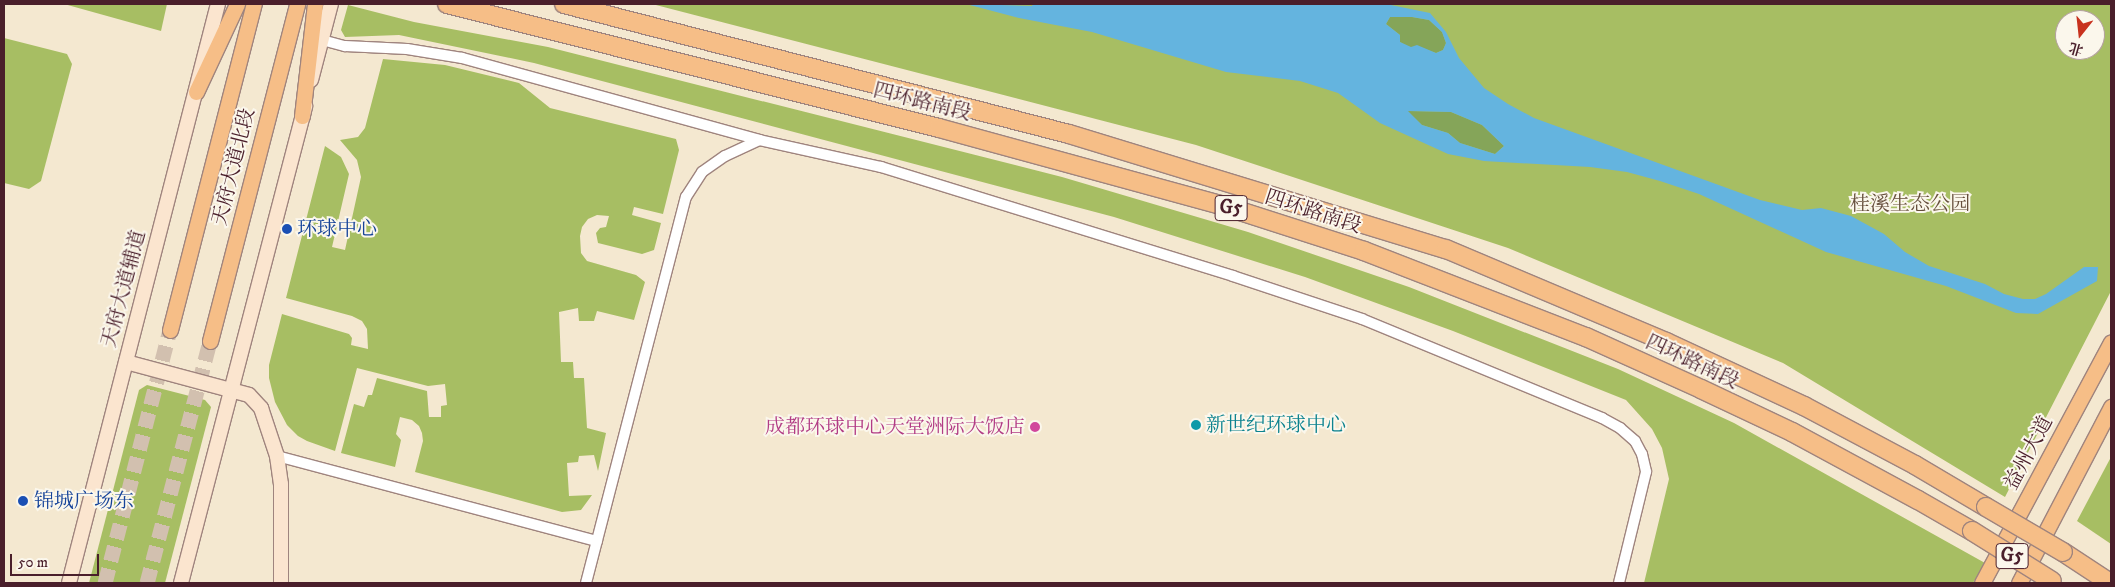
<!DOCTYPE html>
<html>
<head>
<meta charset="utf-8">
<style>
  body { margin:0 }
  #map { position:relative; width:2115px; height:587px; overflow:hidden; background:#f4e8d0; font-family:"IM FELL DW Pica","Noto Serif SC",serif }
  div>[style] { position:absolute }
  .green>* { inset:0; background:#a7be63 }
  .forest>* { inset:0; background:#85a559 }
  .water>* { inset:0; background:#64b4df }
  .primary-tunnel>* { height:15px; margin-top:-7.5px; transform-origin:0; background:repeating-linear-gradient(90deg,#d2c0af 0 15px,transparent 0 23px) }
  .roads { filter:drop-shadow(1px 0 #9f847e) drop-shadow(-1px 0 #9f847e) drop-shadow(0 1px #9f847e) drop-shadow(0 -1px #9f847e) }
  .street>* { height:10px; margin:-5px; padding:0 5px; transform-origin:5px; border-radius:5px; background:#fff }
  .secondary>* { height:14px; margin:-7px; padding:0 7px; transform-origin:7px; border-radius:7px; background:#fbe5cf }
  .primary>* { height:15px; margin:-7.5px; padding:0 7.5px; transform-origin:7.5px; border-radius:7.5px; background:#f6be87 }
  .highway>* { height:18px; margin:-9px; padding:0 9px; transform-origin:9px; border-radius:9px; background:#f6be87 }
  .bridges { filter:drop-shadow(1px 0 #9f847e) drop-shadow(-1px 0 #9f847e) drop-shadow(0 1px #9f847e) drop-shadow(0 -1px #9f847e) }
  .highway-bridge>* { height:18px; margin:-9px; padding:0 9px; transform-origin:9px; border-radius:9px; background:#f6be87 }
  .dots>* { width:14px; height:14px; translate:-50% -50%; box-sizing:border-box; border:2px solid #fbf7ec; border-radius:50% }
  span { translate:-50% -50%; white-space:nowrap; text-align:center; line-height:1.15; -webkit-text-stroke:4px #fbf7ec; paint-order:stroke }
  .shield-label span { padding:1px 4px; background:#fbf7ec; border:1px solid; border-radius:4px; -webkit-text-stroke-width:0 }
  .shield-label { font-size:19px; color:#4a1f2b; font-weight:700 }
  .street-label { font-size:20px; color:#4a1f2b }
  .park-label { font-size:20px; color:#664f3c }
  .transit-label { font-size:20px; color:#164399 }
  .left { translate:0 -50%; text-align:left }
  .culture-label { font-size:20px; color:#0d838f }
  .hotel-label { font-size:20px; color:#b23c85 }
  .right { translate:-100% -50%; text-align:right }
  .frame { position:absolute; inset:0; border:5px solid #4a1f2b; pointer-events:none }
  .north { position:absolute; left:2055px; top:10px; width:50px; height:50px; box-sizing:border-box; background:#fbf7ec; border:1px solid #b4a19f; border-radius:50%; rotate:196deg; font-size:14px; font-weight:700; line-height:20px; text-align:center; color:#4a1f2b }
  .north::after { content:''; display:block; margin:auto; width:18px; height:22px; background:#c8321e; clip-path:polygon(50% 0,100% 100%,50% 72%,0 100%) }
  .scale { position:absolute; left:10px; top:554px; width:89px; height:22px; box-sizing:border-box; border:2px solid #4a1f2b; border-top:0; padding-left:6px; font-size:15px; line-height:18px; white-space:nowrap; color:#4a1f2b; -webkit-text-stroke:4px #fbf7ec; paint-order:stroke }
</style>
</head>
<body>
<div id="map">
  <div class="green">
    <i style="clip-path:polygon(64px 4px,167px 4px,161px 31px)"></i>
    <i style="clip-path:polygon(evenodd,652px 4px,2111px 4px,2111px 291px,2005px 497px,1783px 363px,1508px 248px,1196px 145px,652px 4px,2065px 20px,2095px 20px,2095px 50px,2065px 50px,2065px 20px)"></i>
    <i style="clip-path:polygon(348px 5px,414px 22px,548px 47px,1062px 177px,1248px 232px,1409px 287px,1618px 369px,1734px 423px,1985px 563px,1973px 583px,1644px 583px,1669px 479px,1662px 448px,1652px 429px,1626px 400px,1453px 331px,1305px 277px,1114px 217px,534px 63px,399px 35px,345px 37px,341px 30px)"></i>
    <i style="clip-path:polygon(4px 38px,67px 54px,72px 64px,41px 181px,29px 189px,4px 183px)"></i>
    <i style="clip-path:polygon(383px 59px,445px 65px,519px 83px,550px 108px,676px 139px,679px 150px,663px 214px,634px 207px,632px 215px,661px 223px,654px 250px,642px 254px,598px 243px,596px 233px,600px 228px,606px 227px,609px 216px,597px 215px,588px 219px,582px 227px,580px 236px,581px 253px,587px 261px,636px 275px,645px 282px,634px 320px,597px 311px,594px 321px,579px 321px,578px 308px,559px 312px,561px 362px,573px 362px,574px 378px,584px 378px,587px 428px,606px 433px,598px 471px,594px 455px,579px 456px,578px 462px,567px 463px,569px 496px,592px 495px,581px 510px,562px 512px,415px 472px,423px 441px,422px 433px,419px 426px,412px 420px,400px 417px,396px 434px,401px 440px,395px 467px,341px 453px,354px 404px,364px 407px,368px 395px,372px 395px,377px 378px,427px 391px,429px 417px,441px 417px,441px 406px,447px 405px,445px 384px,428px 386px,357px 368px,335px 451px,307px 441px,298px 436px,287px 425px,275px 402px,269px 378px,269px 365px,282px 314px,349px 334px,352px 338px,351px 345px,368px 349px,367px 329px,362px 321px,352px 316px,286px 298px,325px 146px,341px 157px,349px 174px,332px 247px,345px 250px,361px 177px,357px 160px,340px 140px,358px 137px,365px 128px)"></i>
    <i style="clip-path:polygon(147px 385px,205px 400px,211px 407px,165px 583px,89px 583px,139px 390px)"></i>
    <i style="clip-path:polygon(2111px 457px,2111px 544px,2077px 521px)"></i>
  </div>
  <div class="forest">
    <i style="clip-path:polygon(1390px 17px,1412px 17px,1429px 20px,1442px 32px,1446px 43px,1443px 50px,1436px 53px,1417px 46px,1411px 48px,1400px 42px,1400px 35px,1386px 24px)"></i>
    <i style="clip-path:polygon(1407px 111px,1451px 112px,1482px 125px,1504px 146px,1495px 154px,1460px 143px,1448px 133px,1422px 125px)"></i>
  </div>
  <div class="water">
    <i style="clip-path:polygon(evenodd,966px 4px,1032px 6px,1033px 4px,1386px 4px,1430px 13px,1446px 32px,1459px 58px,1484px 88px,1508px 104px,1534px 118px,1760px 200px,1802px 210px,1821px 208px,1851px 216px,1884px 234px,1905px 252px,1929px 266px,1985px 284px,2004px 294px,2023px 299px,2035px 299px,2046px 294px,2084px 267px,2098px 267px,2097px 281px,2038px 314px,2016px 313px,1946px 286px,1826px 252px,1699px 194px,1660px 181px,1627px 172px,1590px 167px,1484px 161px,1448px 154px,1380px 123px,1338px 93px,1300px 81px,1226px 72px,1092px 32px,1019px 18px,966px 4px,1390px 17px,1412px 17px,1429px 20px,1442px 32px,1446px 43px,1443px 50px,1436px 53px,1417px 45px,1411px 47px,1400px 42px,1400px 35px,1386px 24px,1390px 17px,966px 4px,1408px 111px,1451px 112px,1482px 125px,1504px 146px,1495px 154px,1460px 143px,1448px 133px,1422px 125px,1408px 111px)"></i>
  </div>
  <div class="primary-tunnel">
    <i style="left:105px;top:583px;width:261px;rotate:-75.6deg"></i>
    <i style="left:147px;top:583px;width:250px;rotate:-75.4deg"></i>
  </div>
  <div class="roads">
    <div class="street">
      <i style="left:322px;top:40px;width:24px;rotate:15deg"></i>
      <i style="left:345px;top:46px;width:62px;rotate:2.8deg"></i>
      <i style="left:407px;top:49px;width:56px;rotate:9.3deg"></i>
      <i style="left:462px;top:58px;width:308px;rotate:15.4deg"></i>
      <i style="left:759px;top:140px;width:125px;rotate:12.5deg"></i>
      <i style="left:881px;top:167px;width:368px;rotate:17.2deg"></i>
      <i style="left:1233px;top:276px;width:136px;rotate:18.4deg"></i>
      <i style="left:1362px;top:319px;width:260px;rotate:22.4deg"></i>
      <i style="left:1602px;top:418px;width:21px;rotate:29deg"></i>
      <i style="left:1620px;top:428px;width:20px;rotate:41deg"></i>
      <i style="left:1635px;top:441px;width:15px;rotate:62deg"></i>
      <i style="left:1642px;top:454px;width:18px;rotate:77deg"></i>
      <i style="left:1646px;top:472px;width:114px;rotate:103.7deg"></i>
      <i style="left:277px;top:456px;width:331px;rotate:14.9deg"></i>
      <i style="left:586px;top:583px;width:399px;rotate:-75.5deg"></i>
      <i style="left:686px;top:197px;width:30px;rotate:-57deg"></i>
      <i style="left:702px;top:172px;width:28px;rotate:-35deg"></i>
      <i style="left:725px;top:156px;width:38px;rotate:-25deg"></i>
    </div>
    <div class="secondary">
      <i style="left:311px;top:80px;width:79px;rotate:-75.3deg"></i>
      <i style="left:126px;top:362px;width:127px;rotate:15deg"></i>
      <i style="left:249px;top:395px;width:18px;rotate:47deg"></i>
      <i style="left:261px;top:408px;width:51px;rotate:71.6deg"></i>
      <i style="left:277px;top:456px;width:28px;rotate:82deg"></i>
      <i style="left:281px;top:484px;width:99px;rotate:90deg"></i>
      <i style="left:69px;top:583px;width:598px;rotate:-75.57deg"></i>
      <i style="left:181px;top:583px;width:493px;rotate:-75.4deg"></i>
    </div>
    <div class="primary">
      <i style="left:196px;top:92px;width:97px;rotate:-65deg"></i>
      <i style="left:302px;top:116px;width:113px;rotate:-83.4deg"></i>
      <i style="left:170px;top:330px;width:337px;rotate:-75.6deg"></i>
      <i style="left:210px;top:341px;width:348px;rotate:-75.5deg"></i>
      <i style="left:1982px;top:583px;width:273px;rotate:-61.8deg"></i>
      <i style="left:2019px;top:583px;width:199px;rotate:-62.4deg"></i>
    </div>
    <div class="highway">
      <i style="left:447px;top:4px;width:507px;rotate:14.15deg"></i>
      <i style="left:939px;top:128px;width:292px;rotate:15.3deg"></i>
      <i style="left:1221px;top:205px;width:150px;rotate:17.8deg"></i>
      <i style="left:1364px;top:251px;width:238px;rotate:21.2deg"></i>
      <i style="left:1586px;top:337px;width:126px;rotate:24.3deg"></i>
      <i style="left:1701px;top:389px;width:101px;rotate:25.3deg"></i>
      <i style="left:1792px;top:432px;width:143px;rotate:28.4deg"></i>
      <i style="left:1918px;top:500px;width:62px;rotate:29.9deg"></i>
      <i style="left:564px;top:4px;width:521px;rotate:14.44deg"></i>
      <i style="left:1069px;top:134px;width:394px;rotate:17deg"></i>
      <i style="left:1446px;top:249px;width:239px;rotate:22.9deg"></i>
      <i style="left:1666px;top:342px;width:152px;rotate:24.9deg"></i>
      <i style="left:1804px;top:406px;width:126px;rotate:28deg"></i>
      <i style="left:1915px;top:465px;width:82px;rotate:30.6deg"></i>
      <i style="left:2063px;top:552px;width:56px;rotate:33.4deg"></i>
    </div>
  </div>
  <div class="bridges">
    <div class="highway-bridge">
      <i style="left:1986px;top:507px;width:89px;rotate:30.3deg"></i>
      <i style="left:1972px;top:531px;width:94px;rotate:32deg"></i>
    </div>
  </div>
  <div class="dots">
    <i style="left:287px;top:229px;background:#1a4fb4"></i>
    <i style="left:1196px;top:425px;background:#0f9aa8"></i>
    <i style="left:1035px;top:427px;background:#d1479c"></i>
    <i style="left:23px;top:501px;background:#1a4fb4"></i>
  </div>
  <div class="shield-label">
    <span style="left:1231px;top:208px">G5</span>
    <span style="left:2012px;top:556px">G5</span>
  </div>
  <div class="street-label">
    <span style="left:922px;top:102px;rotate:14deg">四环路南段</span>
    <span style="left:234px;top:167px;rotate:-76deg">天府大道北段</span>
    <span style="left:1313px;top:212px;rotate:18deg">四环路南段</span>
    <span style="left:124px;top:289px;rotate:-75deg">天府大道辅道</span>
    <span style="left:1692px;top:362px;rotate:25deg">四环路南段</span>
    <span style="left:2029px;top:453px;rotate:-62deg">益州大道</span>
  </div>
  <div class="park-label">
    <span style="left:1910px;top:204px">桂溪生态公园</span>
  </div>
  <div class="transit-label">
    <span class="left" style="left:297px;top:229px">环球中心</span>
    <span class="left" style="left:34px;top:501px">锦城广场东</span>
  </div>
  <div class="culture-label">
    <span class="left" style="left:1206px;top:425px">新世纪环球中心</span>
  </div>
  <div class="hotel-label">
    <span class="right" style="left:1025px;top:427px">成都环球中心天堂洲际大饭店</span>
  </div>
  <div class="frame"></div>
  <div class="north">北</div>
  <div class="scale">50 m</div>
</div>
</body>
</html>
